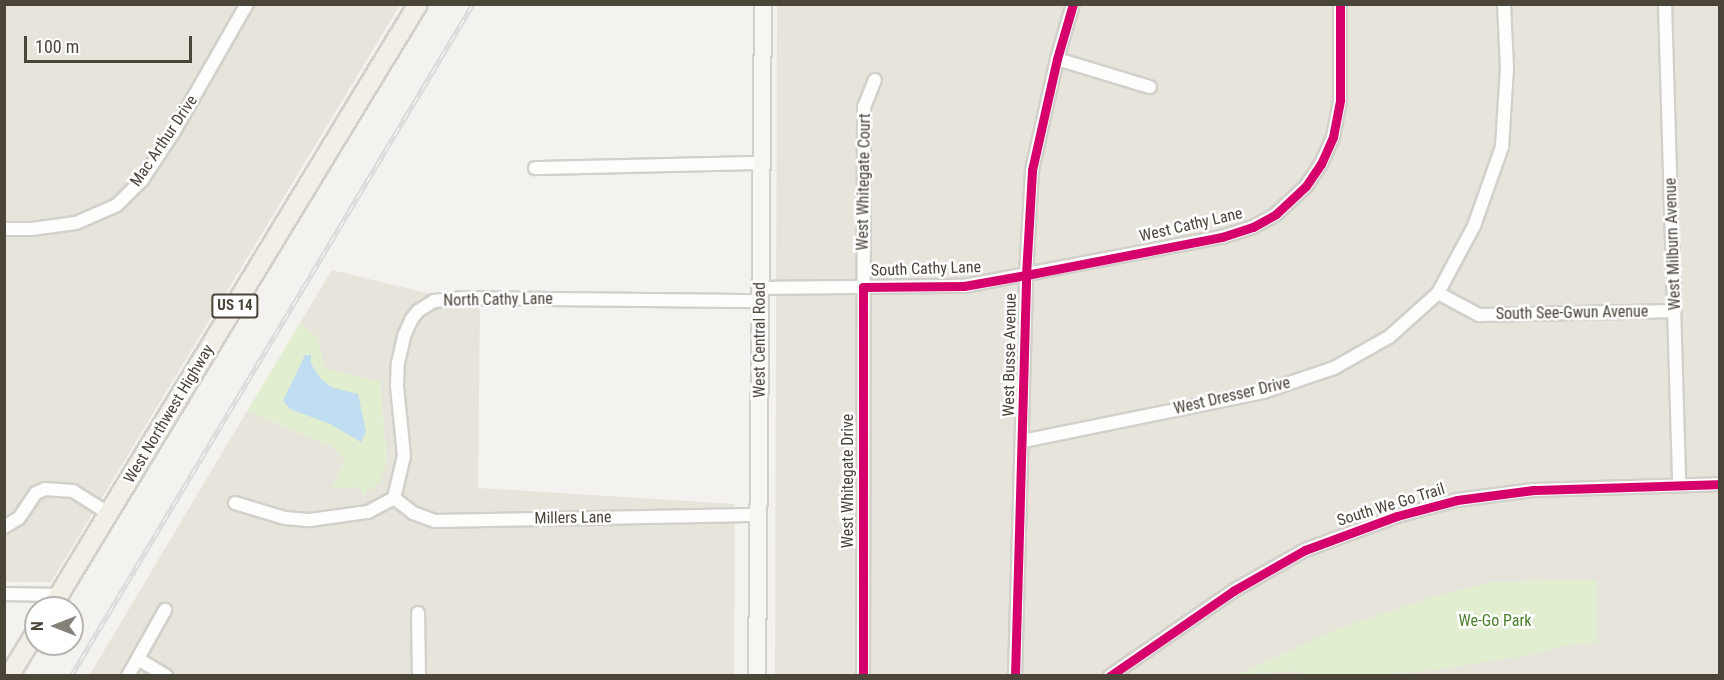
<!DOCTYPE html>
<html>
<head>
<meta charset="utf-8">
<style>
  body { margin:0 }
  #map { position:relative; width:1724px; height:680px; overflow:hidden; background:#f4f2ee; font-family:"Roboto Condensed",sans-serif }
  div>[style] { position:absolute }
  .residential>* { inset:0; background:#e7e4dc }
  .green>* { inset:0; background:#e1eecf }
  .water>* { inset:0; background:#c0ddf1 }
  .roads { filter:drop-shadow(2px 0 #d2d0cb) drop-shadow(-2px 0 #d2d0cb) drop-shadow(0 2px #d2d0cb) drop-shadow(0 -2px #d2d0cb) }
  .street>* { height:12px; margin:-6px; padding:0 6px; transform-origin:6px; border-radius:6px; background:#fdfdfc }
  .secondary>* { height:16px; margin:-8px; padding:0 8px; transform-origin:8px; border-radius:8px; background:#f7f6f1 }
  .primary>* { height:18px; margin:-9px; padding:0 9px; transform-origin:9px; border-radius:9px; background:#f2efe6 }
  .rail>* { height:5px; margin-top:-2.5px; transform-origin:0; background:repeating-linear-gradient(90deg,#fff 0 9px,#dbdbda 0 18px); box-sizing:border-box; border-block:2px solid #dbdbda }
  .cycleway>* { height:9px; margin:-4.5px; padding:0 4.5px; transform-origin:4.5px; border-radius:4.5px; background:#d6006c }
  span { translate:-50% -50%; white-space:nowrap; text-align:center; line-height:1.15; -webkit-text-stroke:5px #fff; paint-order:stroke }
  .shield-label span { padding:2px 4px; background:#fff; border:2px solid; border-radius:4px; -webkit-text-stroke-width:0 }
  .shield-label { font-size:15px; color:#4b4439; font-weight:700 }
  .street-label { font-size:16px; color:#4b4439 }
  .park-label { font-size:16px; color:#4a7f2a }
  .frame { position:absolute; inset:0; border:6px solid #4b4439; pointer-events:none }
  .north { position:absolute; left:24px; top:596px; width:60px; height:60px; box-sizing:border-box; background:#fff; border:2px solid #b7b4b0; border-radius:50%; rotate:270deg; font-size:16px; font-weight:700; line-height:24px; text-align:center; color:#4b4439 }
  .north::after { content:''; display:block; margin:auto; width:21px; height:27px; background:#868178; clip-path:polygon(50% 0,100% 100%,50% 72%,0 100%) }
  .scale { position:absolute; left:24px; top:36px; width:168px; height:27px; box-sizing:border-box; border:3px solid #4b4439; border-top:0; padding-left:8px; font-size:18px; line-height:21px; white-space:nowrap; color:#4b4439; -webkit-text-stroke:4px #fff; paint-order:stroke }
</style>
</head>
<body>
<div id="map">
  <div class="residential">
    <i style="clip-path:polygon(5px 5px,400px 5px,51px 582px,5px 582px)"></i>
    <i style="clip-path:polygon(777px 5px,1719px 5px,1719px 675px,775px 676px)"></i>
    <i style="clip-path:polygon(332px 270px,480px 306px,478px 488px,735px 504px,734px 675px,89px 676px,247px 411px,331px 446px,345px 461px,332px 489px,361px 487px,362px 496px,387px 463px,380px 382px,323px 368px,318px 338px,300px 323px)"></i>
  </div>
  <div class="green">
    <i style="clip-path:polygon(300px 323px,318px 338px,324px 368px,380px 382px,387px 463px,380px 481px,362px 497px,361px 487px,331px 489px,345px 461px,331px 446px,247px 411px)"></i>
    <i style="clip-path:polygon(1597px 580px,1597px 642px,1562px 646px,1537px 654px,1420px 672px,1358px 675px,1310px 674px,1292px 671px,1237px 675px,1337px 629px,1427px 599px,1490px 582px)"></i>
  </div>
  <div class="water">
    <i style="clip-path:polygon(305px 355px,311px 355px,311px 364px,321px 379px,331px 387px,358px 394px,366px 432px,361px 442px,330px 424px,290px 409px,283px 401px)"></i>
  </div>
  <div class="roads">
    <div class="street">
      <i style="left:1665px;top:4px;width:479px;rotate:88.3deg"></i>
      <i style="left:1057px;top:59px;width:97px;rotate:16.8deg"></i>
      <i style="left:535px;top:168px;width:226px;rotate:-1.3deg"></i>
      <i style="left:4px;top:229px;width:28px"></i>
      <i style="left:32px;top:229px;width:44px;rotate:-7.8deg"></i>
      <i style="left:76px;top:223px;width:45px;rotate:-23.7deg"></i>
      <i style="left:117px;top:205px;width:35px;rotate:-45deg"></i>
      <i style="left:142px;top:180px;width:56px;rotate:-56.6deg"></i>
      <i style="left:173px;top:133px;width:149px;rotate:-60.2deg"></i>
      <i style="left:760px;top:288px;width:204px;rotate:-0.6deg"></i>
      <i style="left:964px;top:286px;width:263px;rotate:-10.8deg"></i>
      <i style="left:1222px;top:237px;width:33px;rotate:-18deg"></i>
      <i style="left:1253px;top:227px;width:26px;rotate:-29deg"></i>
      <i style="left:1276px;top:214px;width:41px;rotate:-43deg"></i>
      <i style="left:1306px;top:186px;width:27px;rotate:-56deg"></i>
      <i style="left:1321px;top:164px;width:30px;rotate:-66deg"></i>
      <i style="left:1333px;top:137px;width:38px;rotate:-79deg"></i>
      <i style="left:1340px;top:100px;width:96px;rotate:-90deg"></i>
      <i style="left:1438px;top:293px;width:47px;rotate:28.2deg"></i>
      <i style="left:1479px;top:315px;width:196px;rotate:-1.2deg"></i>
      <i style="left:1023px;top:441px;width:245px;rotate:-11.5deg"></i>
      <i style="left:1263px;top:392px;width:75px;rotate:-18.7deg"></i>
      <i style="left:1334px;top:368px;width:63px;rotate:-29.4deg"></i>
      <i style="left:1389px;top:337px;width:66px;rotate:-41.9deg"></i>
      <i style="left:1438px;top:293px;width:76px;rotate:-61.8deg"></i>
      <i style="left:1474px;top:226px;width:84px;rotate:-70.5deg"></i>
      <i style="left:1502px;top:147px;width:79px;rotate:-86.4deg"></i>
      <i style="left:1507px;top:68px;width:64px;rotate:-92.7deg"></i>
      <i style="left:394px;top:498px;width:24px;rotate:38deg"></i>
      <i style="left:413px;top:513px;width:23px;rotate:20deg"></i>
      <i style="left:435px;top:521px;width:324px;rotate:-1.1deg"></i>
      <i style="left:235px;top:503px;width:52px;rotate:16.7deg"></i>
      <i style="left:285px;top:518px;width:25px;rotate:5deg"></i>
      <i style="left:310px;top:520px;width:59px;rotate:-7.9deg"></i>
      <i style="left:368px;top:512px;width:30px;rotate:-28deg"></i>
      <i style="left:394px;top:498px;width:43px;rotate:-76.6deg"></i>
      <i style="left:404px;top:456px;width:70px;rotate:-95.7deg"></i>
      <i style="left:397px;top:386px;width:23px;rotate:-88deg"></i>
      <i style="left:398px;top:363px;width:28px;rotate:-77deg"></i>
      <i style="left:404px;top:336px;width:17px;rotate:-66deg"></i>
      <i style="left:411px;top:320px;width:11px;rotate:-52deg"></i>
      <i style="left:418px;top:311px;width:19px;rotate:-32deg"></i>
      <i style="left:434px;top:301px;width:27px;rotate:-6deg"></i>
      <i style="left:461px;top:298px;width:299px;rotate:0.6deg"></i>
      <i style="left:4px;top:527px;width:17px;rotate:-31deg"></i>
      <i style="left:19px;top:518px;width:30px;rotate:-56deg"></i>
      <i style="left:36px;top:493px;width:10px;rotate:-24deg"></i>
      <i style="left:45px;top:489px;width:28px;rotate:4deg"></i>
      <i style="left:73px;top:491px;width:41px;rotate:32.2deg"></i>
      <i style="left:4px;top:594px;width:55px;rotate:1deg"></i>
      <i style="left:418px;top:613px;width:63px;rotate:89.1deg"></i>
      <i style="left:138px;top:659px;width:33px;rotate:31deg"></i>
      <i style="left:128px;top:676px;width:76px;rotate:-60.7deg"></i>
      <i style="left:863px;top:676px;width:569px;rotate:-89.9deg"></i>
      <i style="left:864px;top:107px;width:29px;rotate:-68deg"></i>
      <i style="left:1015px;top:676px;width:401px;rotate:-88.4deg"></i>
      <i style="left:1026px;top:275px;width:105px;rotate:-86.7deg"></i>
      <i style="left:1032px;top:170px;width:114px;rotate:-77.3deg"></i>
      <i style="left:1057px;top:59px;width:57px;rotate:-73.8deg"></i>
      <i style="left:1110px;top:676px;width:150px;rotate:-34.6deg"></i>
      <i style="left:1233px;top:591px;width:83px;rotate:-29.7deg"></i>
      <i style="left:1305px;top:550px;width:98px;rotate:-20.3deg"></i>
      <i style="left:1397px;top:516px;width:62px;rotate:-14.9deg"></i>
      <i style="left:1457px;top:500px;width:77px;rotate:-7.5deg"></i>
      <i style="left:1533px;top:490px;width:187px;rotate:-1.8deg"></i>
    </div>
    <div class="secondary">
      <i style="left:757px;top:676px;width:672px;rotate:-89.49deg"></i>
    </div>
    <div class="primary">
      <i style="left:51px;top:608px;width:707px;rotate:-58.72deg"></i>
      <i style="left:9px;top:676px;width:52px;rotate:-58.5deg"></i>
    </div>
  </div>
  <div class="rail">
    <i style="left:71px;top:676px;width:783px;rotate:-59.11deg"></i>
  </div>
  <div class="cycleway">
    <i style="left:863px;top:676px;width:389px;rotate:-90deg"></i>
    <i style="left:863px;top:287px;width:101px;rotate:-0.6deg"></i>
    <i style="left:964px;top:286px;width:63px;rotate:-10.1deg"></i>
    <i style="left:1026px;top:275px;width:200px;rotate:-11deg"></i>
    <i style="left:1222px;top:237px;width:33px;rotate:-18deg"></i>
    <i style="left:1253px;top:227px;width:26px;rotate:-29deg"></i>
    <i style="left:1276px;top:214px;width:41px;rotate:-43deg"></i>
    <i style="left:1306px;top:186px;width:27px;rotate:-56deg"></i>
    <i style="left:1321px;top:164px;width:30px;rotate:-66deg"></i>
    <i style="left:1333px;top:137px;width:38px;rotate:-79deg"></i>
    <i style="left:1340px;top:100px;width:96px;rotate:-90deg"></i>
    <i style="left:1015px;top:676px;width:401px;rotate:-88.4deg"></i>
    <i style="left:1026px;top:275px;width:105px;rotate:-86.7deg"></i>
    <i style="left:1032px;top:170px;width:114px;rotate:-77.3deg"></i>
    <i style="left:1057px;top:59px;width:57px;rotate:-73.8deg"></i>
    <i style="left:1110px;top:676px;width:150px;rotate:-34.6deg"></i>
    <i style="left:1233px;top:591px;width:83px;rotate:-29.7deg"></i>
    <i style="left:1305px;top:550px;width:98px;rotate:-20.3deg"></i>
    <i style="left:1397px;top:516px;width:62px;rotate:-14.9deg"></i>
    <i style="left:1457px;top:500px;width:77px;rotate:-7.5deg"></i>
    <i style="left:1533px;top:490px;width:187px;rotate:-1.8deg"></i>
  </div>
  <div class="shield-label">
    <span style="left:235px;top:306px">US 14</span>
  </div>
  <div class="street-label">
    <span style="left:164px;top:141px;rotate:-56deg">Mac Arthur Drive</span>
    <span style="left:864px;top:182px;rotate:-89deg">West Whitegate Court</span>
    <span style="left:1191px;top:225px;rotate:-13deg">West Cathy Lane</span>
    <span style="left:1673px;top:244px;rotate:-92deg">West Milburn Avenue</span>
    <span style="left:926px;top:269px;rotate:-2deg">South Cathy Lane</span>
    <span style="left:498px;top:300px;rotate:-1deg">North Cathy Lane</span>
    <span style="left:1572px;top:313px;rotate:-1deg">South See-Gwun Avenue</span>
    <span style="left:760px;top:340px;rotate:-90deg">West Central Road</span>
    <span style="left:1010px;top:355px;rotate:-89deg">West Busse Avenue</span>
    <span style="left:1232px;top:396px;rotate:-13deg">West Dresser Drive</span>
    <span style="left:169px;top:414px;rotate:-59deg">West Northwest Highway</span>
    <span style="left:848px;top:481px;rotate:-90deg">West Whitegate Drive</span>
    <span style="left:1391px;top:505px;rotate:-17deg">South We Go Trail</span>
    <span style="left:573px;top:518px;rotate:-1deg">Millers Lane</span>
  </div>
  <div class="park-label">
    <span style="left:1495px;top:621px">We-Go Park</span>
  </div>
  <div class="frame"></div>
  <div class="north">N</div>
  <div class="scale">100 m</div>
</div>
</body>
</html>
